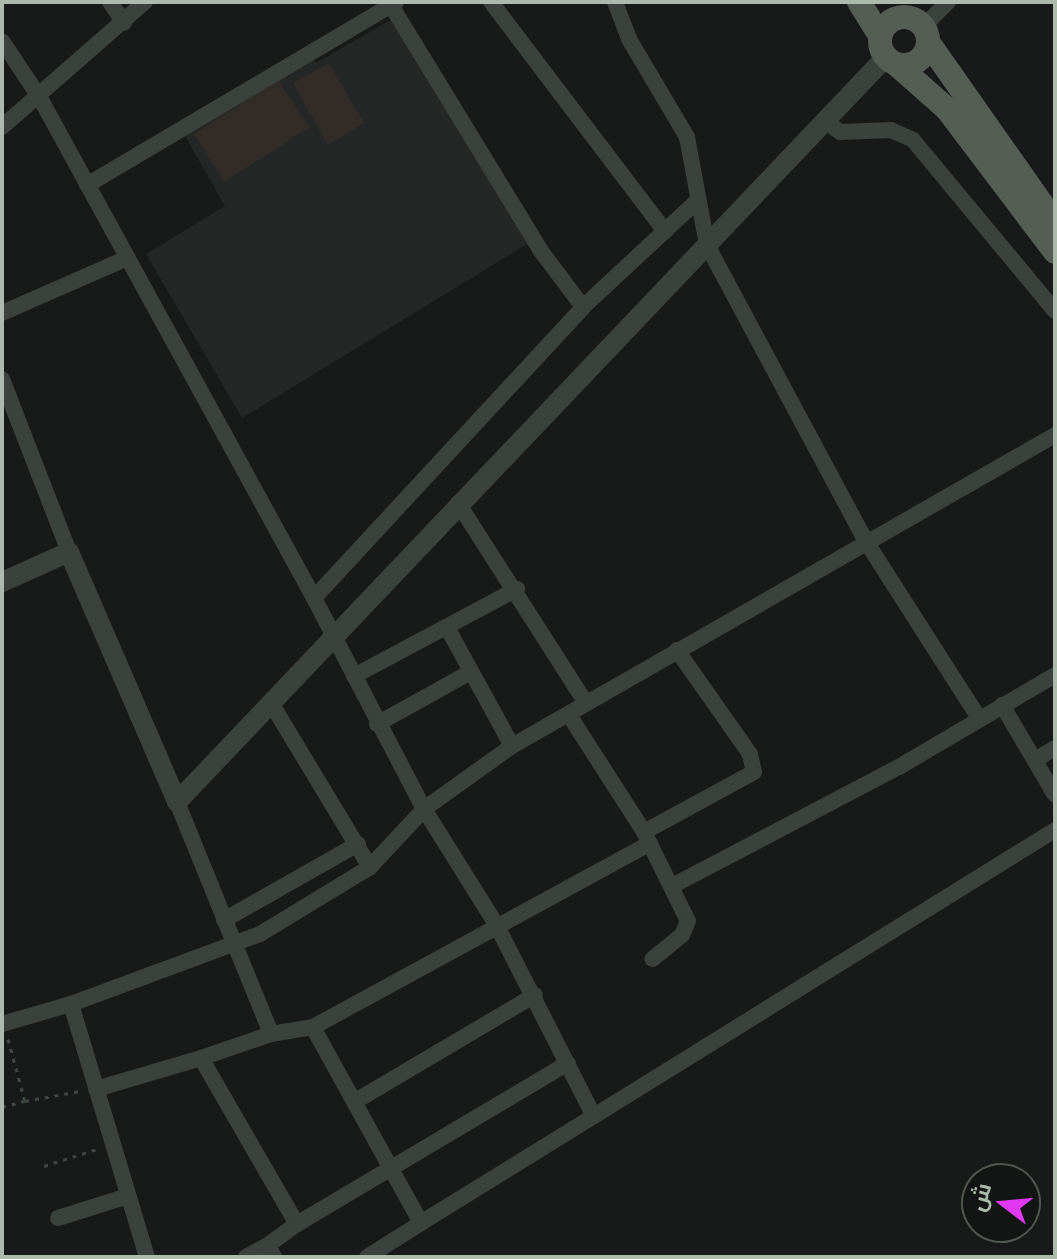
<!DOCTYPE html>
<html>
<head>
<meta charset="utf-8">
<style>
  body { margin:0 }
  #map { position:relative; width:1057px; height:1259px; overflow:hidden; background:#181a19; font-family:Lato,Cairo,sans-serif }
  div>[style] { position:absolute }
  .built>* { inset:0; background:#242725 }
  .green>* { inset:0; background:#322c28 }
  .path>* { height:3px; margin-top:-1.5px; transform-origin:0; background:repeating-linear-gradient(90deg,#3f463f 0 4px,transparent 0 10px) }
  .minor>* { height:16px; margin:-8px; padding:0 8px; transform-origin:8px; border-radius:8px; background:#3b413c }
  .tertiary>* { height:20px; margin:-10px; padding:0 10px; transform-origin:10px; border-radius:10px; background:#3b413c }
  .primary>* { height:24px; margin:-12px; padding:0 12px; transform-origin:12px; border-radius:12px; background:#555e55 }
  .primary>.ring { margin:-12px; padding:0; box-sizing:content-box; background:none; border:24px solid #555e55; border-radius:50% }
  span { translate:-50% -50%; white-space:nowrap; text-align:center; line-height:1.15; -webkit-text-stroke:8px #131514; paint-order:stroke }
  .frame { position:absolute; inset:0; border:4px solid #abbaaa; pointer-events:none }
  .north { position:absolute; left:961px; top:1163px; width:80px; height:80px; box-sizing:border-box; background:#131514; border:2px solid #505750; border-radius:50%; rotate:286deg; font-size:22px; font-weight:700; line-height:32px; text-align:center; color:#abbaaa }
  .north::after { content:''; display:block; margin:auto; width:28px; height:36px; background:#e138f2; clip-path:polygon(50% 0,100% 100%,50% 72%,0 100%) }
</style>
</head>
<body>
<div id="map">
  <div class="built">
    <i style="clip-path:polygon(394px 18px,532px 241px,242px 418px,146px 254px,225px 206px,185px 136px,310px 54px,316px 63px)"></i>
  </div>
  <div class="green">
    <i style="clip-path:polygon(329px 63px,364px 123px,328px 145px,293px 83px)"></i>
    <i style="clip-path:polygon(278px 80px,310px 127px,224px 182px,194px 134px)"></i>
  </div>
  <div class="path">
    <i style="left:8px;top:1039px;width:64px;rotate:74.7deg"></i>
    <i style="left:25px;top:1101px;width:56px;rotate:-10.3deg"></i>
    <i style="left:2px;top:1107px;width:24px;rotate:-15deg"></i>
    <i style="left:44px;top:1166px;width:56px;rotate:-17.8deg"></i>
  </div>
  <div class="minor">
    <i style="left:110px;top:2px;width:25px;rotate:56deg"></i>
    <i style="left:491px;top:2px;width:288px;rotate:52.8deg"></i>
    <i style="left:615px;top:2px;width:40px;rotate:69deg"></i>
    <i style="left:629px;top:39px;width:114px;rotate:59.4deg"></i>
    <i style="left:687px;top:137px;width:110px;rotate:79.5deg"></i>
    <i style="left:707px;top:245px;width:338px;rotate:61.8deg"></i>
    <i style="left:867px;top:543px;width:208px;rotate:57.4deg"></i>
    <i style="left:924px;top:26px;width:34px;rotate:-45deg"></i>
    <i style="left:2px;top:41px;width:69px;rotate:56.3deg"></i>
    <i style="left:40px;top:98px;width:570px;rotate:61.28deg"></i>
    <i style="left:314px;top:598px;width:238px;rotate:62.5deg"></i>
    <i style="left:424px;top:809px;width:138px;rotate:58deg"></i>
    <i style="left:497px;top:926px;width:213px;rotate:63deg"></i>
    <i style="left:594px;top:1116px;width:543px;rotate:-31.82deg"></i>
    <i style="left:825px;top:121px;width:19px;rotate:36deg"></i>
    <i style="left:840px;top:132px;width:51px;rotate:-2.2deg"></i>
    <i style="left:891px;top:130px;width:24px;rotate:24deg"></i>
    <i style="left:913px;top:140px;width:222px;rotate:50.3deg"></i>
    <i style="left:2px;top:127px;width:190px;rotate:-41.2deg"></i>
    <i style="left:87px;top:185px;width:359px;rotate:-30.6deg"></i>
    <i style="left:583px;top:307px;width:157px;rotate:-42.9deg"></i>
    <i style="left:2px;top:313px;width:137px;rotate:-23.7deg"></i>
    <i style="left:2px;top:379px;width:186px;rotate:68.8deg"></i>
    <i style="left:458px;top:503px;width:237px;rotate:57.4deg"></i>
    <i style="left:314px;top:598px;width:396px;rotate:-47.2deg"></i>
    <i style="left:583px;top:307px;width:70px;rotate:-126.9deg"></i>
    <i style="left:541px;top:251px;width:288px;rotate:-121.4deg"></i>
    <i style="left:448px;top:629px;width:133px;rotate:61.3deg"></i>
    <i style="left:354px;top:676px;width:185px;rotate:-28.1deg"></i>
    <i style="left:271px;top:703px;width:192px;rotate:58.9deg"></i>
    <i style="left:1002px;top:705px;width:104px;rotate:59.5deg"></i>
    <i style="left:569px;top:715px;width:139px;rotate:57.3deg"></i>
    <i style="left:644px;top:832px;width:99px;rotate:63.7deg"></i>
    <i style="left:688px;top:921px;width:15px;rotate:113deg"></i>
    <i style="left:682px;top:935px;width:38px;rotate:141deg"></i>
    <i style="left:377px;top:724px;width:105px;rotate:-29deg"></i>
    <i style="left:1035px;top:760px;width:23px;rotate:-31deg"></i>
    <i style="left:177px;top:802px;width:250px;rotate:67.9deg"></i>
    <i style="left:271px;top:1034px;width:43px;rotate:-9.5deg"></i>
    <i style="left:644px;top:832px;width:125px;rotate:-28.6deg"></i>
    <i style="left:754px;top:772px;width:18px;rotate:-103deg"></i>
    <i style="left:750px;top:754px;width:127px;rotate:-125.1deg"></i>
    <i style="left:672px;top:886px;width:256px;rotate:-27.7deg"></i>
    <i style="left:899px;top:767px;width:181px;rotate:-30.5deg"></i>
    <i style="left:224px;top:920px;width:154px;rotate:-29.6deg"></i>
    <i style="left:71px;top:1004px;width:264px;rotate:73.3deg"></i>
    <i style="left:2px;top:1024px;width:72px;rotate:-16.2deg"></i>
    <i style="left:71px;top:1004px;width:202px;rotate:-20.3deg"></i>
    <i style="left:260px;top:934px;width:129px;rotate:-31.3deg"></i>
    <i style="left:370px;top:867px;width:79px;rotate:-47deg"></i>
    <i style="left:424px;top:809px;width:108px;rotate:-35.6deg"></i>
    <i style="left:512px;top:746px;width:626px;rotate:-29.8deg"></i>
    <i style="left:271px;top:1034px;width:74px;rotate:161.1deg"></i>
    <i style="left:201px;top:1058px;width:192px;rotate:60deg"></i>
    <i style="left:96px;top:1089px;width:109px;rotate:-16.4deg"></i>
    <i style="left:354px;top:1102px;width:210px;rotate:-30.6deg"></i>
    <i style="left:594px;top:1116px;width:203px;rotate:148.3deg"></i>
    <i style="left:421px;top:1223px;width:224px;rotate:-118.9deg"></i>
    <i style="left:313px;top:1027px;width:384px;rotate:-28.6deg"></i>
    <i style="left:58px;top:1218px;width:73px;rotate:-17.4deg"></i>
    <i style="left:246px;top:1257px;width:25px;rotate:-29deg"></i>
    <i style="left:274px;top:1257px;width:13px;rotate:-117deg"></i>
    <i style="left:268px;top:1245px;width:36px;rotate:-36deg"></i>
    <i style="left:297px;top:1224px;width:315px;rotate:-30.7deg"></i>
    <i style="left:367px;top:1257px;width:64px;rotate:-32.2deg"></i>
  </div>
  <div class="tertiary">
    <i style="left:2px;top:582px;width:73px;rotate:-24.1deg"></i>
    <i style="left:69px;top:552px;width:272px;rotate:66.6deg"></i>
    <i style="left:177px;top:802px;width:1028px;rotate:-46.42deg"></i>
  </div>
  <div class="primary">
    <i style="left:859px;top:2px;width:40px;rotate:58deg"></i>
    <i class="ring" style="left:880px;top:17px;width:24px;height:24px"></i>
    <i style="left:928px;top:42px;width:221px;rotate:54.9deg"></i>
    <i style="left:896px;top:64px;width:68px;rotate:41.4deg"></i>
    <i style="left:947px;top:109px;width:179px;rotate:52.9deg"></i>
  </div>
  <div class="frame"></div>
  <div class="north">ش</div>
</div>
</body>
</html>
